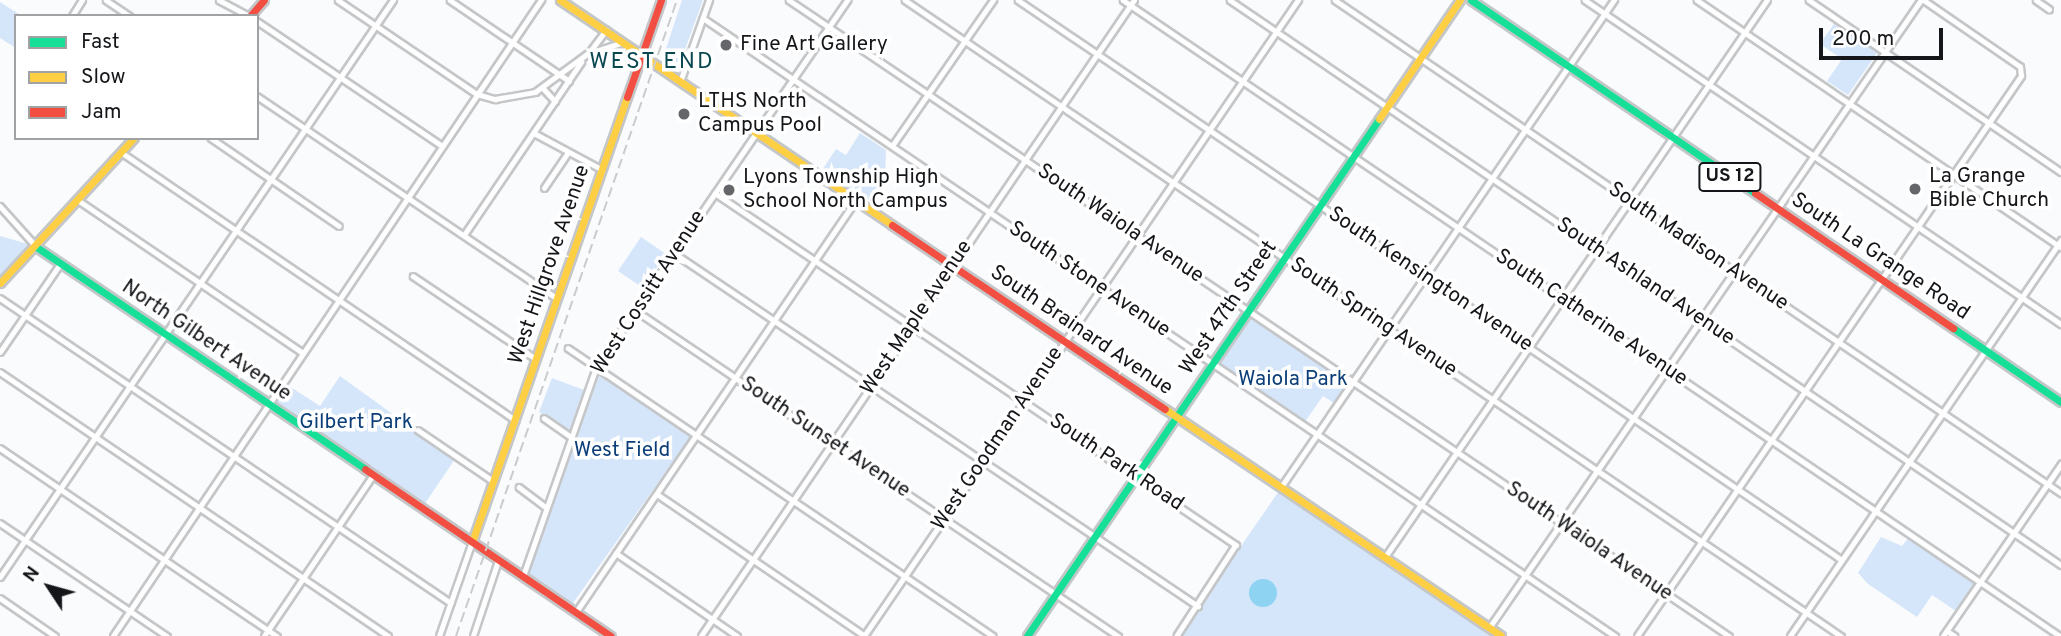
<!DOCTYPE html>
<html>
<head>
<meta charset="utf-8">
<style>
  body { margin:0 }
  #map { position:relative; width:2061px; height:636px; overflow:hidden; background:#f9fbfd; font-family:Overpass,sans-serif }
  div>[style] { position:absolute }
  .green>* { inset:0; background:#d6e6fa }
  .water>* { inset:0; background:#8fd3f3 }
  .round { border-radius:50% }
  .roads { filter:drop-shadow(2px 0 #c4c6c8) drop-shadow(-2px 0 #c4c6c8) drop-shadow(0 2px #c4c6c8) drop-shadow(0 -2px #c4c6c8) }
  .street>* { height:4.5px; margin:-2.25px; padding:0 2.25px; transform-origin:2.25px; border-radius:2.25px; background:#fefeff }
  .fast>* { height:7px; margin:-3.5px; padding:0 3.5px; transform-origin:3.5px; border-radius:3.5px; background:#16e098 }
  .slow>* { height:7px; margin:-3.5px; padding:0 3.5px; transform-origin:3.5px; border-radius:3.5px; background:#ffcf43 }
  .jam>* { height:7px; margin:-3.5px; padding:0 3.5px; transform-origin:3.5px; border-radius:3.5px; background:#f24e42 }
  .rail>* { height:2px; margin-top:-1px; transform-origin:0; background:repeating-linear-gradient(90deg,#cacbcb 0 10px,transparent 0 15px) }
  .dots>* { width:19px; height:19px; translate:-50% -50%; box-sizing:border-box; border:4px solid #fff; border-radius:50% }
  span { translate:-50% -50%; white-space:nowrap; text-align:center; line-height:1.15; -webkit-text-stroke:7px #fff; paint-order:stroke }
  .shield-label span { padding:2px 5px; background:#fff; border:2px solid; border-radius:5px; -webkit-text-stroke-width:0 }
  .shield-label { font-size:19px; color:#141619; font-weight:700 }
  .poi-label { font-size:21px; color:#141619 }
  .left { translate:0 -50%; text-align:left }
  .street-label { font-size:21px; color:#141619 }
  .park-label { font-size:21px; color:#0b3e78 }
  .neighbourhood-label { font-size:23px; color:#0b4952; letter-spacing:2px }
  .legend { position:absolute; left:14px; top:14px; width:245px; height:126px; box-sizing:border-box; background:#fff; border:2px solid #a1a2a3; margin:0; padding:9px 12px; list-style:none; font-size:21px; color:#141619 }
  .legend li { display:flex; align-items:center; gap:14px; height:35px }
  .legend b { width:35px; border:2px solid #a1a2a3 }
  .north { position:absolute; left:14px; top:552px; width:70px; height:70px; -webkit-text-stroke:5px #fff; paint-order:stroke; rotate:306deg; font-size:19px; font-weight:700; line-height:28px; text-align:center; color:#141619 }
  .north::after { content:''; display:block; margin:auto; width:24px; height:32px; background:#141619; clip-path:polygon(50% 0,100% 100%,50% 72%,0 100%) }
  .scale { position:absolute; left:1819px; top:28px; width:124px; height:32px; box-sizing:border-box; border:4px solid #141619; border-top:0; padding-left:9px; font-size:21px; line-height:24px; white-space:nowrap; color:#141619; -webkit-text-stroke:5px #fff; paint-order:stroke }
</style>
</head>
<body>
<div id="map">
  <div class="green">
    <i style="clip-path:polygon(682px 0,703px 0,675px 77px,660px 67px)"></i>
    <i style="clip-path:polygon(0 2px,22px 16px,16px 16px,16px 48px,0 38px)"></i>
    <i style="clip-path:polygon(1834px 24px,1877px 53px,1848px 95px,1827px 81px,1842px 59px,1820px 44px)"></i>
    <i style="clip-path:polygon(860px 133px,886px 150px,885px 178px,867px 201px,822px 170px,836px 149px,846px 155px)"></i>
    <i style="clip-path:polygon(0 236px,28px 244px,0 277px)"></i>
    <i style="clip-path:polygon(641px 237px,666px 254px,643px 288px,618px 271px)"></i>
    <i style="clip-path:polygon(1248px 317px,1348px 383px,1334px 403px,1323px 396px,1304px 423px,1216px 363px)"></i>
    <i style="clip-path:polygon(600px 373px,691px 436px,571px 606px,527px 575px)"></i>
    <i style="clip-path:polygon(340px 376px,455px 459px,424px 505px,276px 405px,286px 384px,320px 406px)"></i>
    <i style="clip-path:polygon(552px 378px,584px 390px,569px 431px,539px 412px)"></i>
    <i style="clip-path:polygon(1279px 491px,1493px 636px,1179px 636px)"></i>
    <i style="clip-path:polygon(1881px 537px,1902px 546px,1909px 537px,1976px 583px,1956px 611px,1932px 595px,1917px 617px,1868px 584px,1858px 573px)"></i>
  </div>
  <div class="water">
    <i class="round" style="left:1249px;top:579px;width:28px;height:28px"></i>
  </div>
  <div class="roads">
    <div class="street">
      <i style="left:106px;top:0;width:29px;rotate:34deg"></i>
      <i style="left:219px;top:0;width:34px;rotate:28deg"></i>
      <i style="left:338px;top:0;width:168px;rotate:34.1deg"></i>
      <i style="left:477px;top:94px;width:19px;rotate:16deg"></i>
      <i style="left:495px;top:99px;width:41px;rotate:-9.9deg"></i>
      <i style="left:535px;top:92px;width:64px;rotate:-36.2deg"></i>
      <i style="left:587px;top:54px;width:36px;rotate:-18deg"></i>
      <i style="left:450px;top:0;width:144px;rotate:34.2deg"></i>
      <i style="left:789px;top:0;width:1135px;rotate:34.08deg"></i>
      <i style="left:905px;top:0;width:1132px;rotate:34.2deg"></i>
      <i style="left:1018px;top:0;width:996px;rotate:34.2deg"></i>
      <i style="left:1123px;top:0;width:1132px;rotate:34.17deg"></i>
      <i style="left:1230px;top:0;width:1005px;rotate:34.21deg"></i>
      <i style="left:1335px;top:0;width:878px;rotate:34.18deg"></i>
      <i style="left:1585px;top:0;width:576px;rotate:34.24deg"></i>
      <i style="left:1697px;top:0;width:440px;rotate:34.2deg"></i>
      <i style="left:1809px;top:0;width:305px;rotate:34.3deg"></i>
      <i style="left:2036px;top:0;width:16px;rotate:35deg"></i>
      <i style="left:72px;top:16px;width:19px;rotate:-58deg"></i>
      <i style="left:703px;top:18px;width:1102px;rotate:34.12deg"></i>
      <i style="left:257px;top:21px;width:223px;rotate:34deg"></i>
      <i style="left:591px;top:50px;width:25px;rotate:-53deg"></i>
      <i style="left:680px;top:82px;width:87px;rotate:-70.5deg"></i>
      <i style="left:543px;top:88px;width:18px;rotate:47deg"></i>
      <i style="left:257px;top:96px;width:361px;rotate:34deg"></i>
      <i style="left:534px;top:133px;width:76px;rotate:28.2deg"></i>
      <i style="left:211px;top:138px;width:155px;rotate:34.5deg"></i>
      <i style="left:892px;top:146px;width:178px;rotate:-55.3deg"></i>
      <i style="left:121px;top:152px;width:477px;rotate:34.2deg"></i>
      <i style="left:544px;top:188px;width:40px;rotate:-56deg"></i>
      <i style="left:715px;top:193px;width:629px;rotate:34.04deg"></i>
      <i style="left:1236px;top:545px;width:108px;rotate:123deg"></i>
      <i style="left:78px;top:200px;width:272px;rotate:34.2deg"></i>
      <i style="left:0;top:206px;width:52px;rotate:48.1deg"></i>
      <i style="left:464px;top:235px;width:209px;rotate:-55.9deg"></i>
      <i style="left:674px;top:253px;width:632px;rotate:33.97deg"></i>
      <i style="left:413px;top:276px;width:148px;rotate:34deg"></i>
      <i style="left:0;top:298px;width:544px;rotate:34.07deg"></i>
      <i style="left:635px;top:310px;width:583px;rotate:34.02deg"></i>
      <i style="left:568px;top:348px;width:513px;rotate:34.12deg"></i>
      <i style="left:0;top:352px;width:107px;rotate:-55.7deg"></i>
      <i style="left:0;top:372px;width:469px;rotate:34.2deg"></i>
      <i style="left:544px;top:418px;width:33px;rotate:35deg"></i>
      <i style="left:418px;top:430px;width:91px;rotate:34.2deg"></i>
      <i style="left:0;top:448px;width:335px;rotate:34.2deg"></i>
      <i style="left:519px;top:487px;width:34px;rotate:37deg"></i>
      <i style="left:1281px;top:487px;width:590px;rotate:-55.64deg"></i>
      <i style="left:657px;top:494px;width:250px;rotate:34.3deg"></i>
      <i style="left:0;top:523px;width:202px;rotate:34.1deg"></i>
      <i style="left:616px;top:553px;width:147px;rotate:34.4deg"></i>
      <i style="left:1385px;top:557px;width:675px;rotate:-55.56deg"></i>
      <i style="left:523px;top:576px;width:221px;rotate:-70.7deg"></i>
      <i style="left:596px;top:367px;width:445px;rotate:-55.6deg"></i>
      <i style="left:0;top:577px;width:698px;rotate:-55.74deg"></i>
      <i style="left:0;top:598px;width:67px;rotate:34.6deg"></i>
      <i style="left:576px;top:612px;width:498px;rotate:-55.8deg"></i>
      <i style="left:1489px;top:628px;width:762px;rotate:-55.48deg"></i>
      <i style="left:1947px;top:631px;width:9px;rotate:32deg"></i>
      <i style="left:113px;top:636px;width:767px;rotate:-56.06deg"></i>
      <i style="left:264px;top:636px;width:194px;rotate:-55.9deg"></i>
      <i style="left:439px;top:636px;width:100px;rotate:-70.7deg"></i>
      <i style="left:473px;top:636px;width:79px;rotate:-71.6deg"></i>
      <i style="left:701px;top:636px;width:769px;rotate:-55.75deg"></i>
      <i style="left:864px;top:636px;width:770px;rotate:-55.69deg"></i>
      <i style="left:1637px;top:636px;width:679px;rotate:-55.56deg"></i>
      <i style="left:2021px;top:76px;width:9px;rotate:-96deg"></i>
      <i style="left:2020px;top:67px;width:118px;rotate:-145.4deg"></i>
      <i style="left:1790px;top:636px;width:480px;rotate:-55.6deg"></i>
      <i style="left:1943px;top:636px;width:209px;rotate:-55.5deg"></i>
    </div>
    <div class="fast">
      <i style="left:1471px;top:0;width:343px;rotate:34.2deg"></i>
      <i style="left:35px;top:246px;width:398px;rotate:34deg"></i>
      <i style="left:1953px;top:328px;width:131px;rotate:34.4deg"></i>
      <i style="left:1027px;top:636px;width:625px;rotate:-55.75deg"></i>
    </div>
    <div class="slow">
      <i style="left:560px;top:0;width:401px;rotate:34.1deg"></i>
      <i style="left:1379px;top:119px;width:144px;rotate:-55.8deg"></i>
      <i style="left:0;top:283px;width:197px;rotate:-47.3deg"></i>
      <i style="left:1165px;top:409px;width:405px;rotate:34deg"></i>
      <i style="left:472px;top:542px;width:471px;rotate:-70.8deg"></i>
    </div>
    <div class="jam">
      <i style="left:250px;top:16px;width:21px;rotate:-49deg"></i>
      <i style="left:627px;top:97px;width:103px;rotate:-70.7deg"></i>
      <i style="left:1755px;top:193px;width:240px;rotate:34.3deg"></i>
      <i style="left:892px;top:225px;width:329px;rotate:34deg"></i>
      <i style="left:365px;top:469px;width:297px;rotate:34.2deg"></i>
    </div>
  </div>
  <div class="rail">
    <i style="left:456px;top:636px;width:673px;rotate:-70.84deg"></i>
  </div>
  <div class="dots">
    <i style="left:726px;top:45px;background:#646669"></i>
    <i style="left:684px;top:114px;background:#646669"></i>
    <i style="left:1915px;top:189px;background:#646669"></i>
    <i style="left:729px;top:190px;background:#646669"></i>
  </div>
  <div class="shield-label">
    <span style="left:1730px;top:177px">US 12</span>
  </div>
  <div class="poi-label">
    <span class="left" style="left:740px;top:45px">Fine Art Gallery</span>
    <span class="left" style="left:698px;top:114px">LTHS North<br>Campus Pool</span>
    <span class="left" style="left:1929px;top:189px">La Grange<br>Bible Church</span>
    <span class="left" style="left:743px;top:190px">Lyons Township High<br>School North Campus</span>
  </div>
  <div class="street-label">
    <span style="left:1120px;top:224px;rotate:34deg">South Waiola Avenue</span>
    <span style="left:1698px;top:247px;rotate:34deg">South Madison Avenue</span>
    <span style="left:1880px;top:257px;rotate:34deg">South La Grange Road</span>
    <span style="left:550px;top:265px;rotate:-71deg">West Hillgrove Avenue</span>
    <span style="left:1089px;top:280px;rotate:34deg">South Stone Avenue</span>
    <span style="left:1430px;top:280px;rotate:34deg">South Kensington Avenue</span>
    <span style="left:1645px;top:282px;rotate:34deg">South Ashland Avenue</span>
    <span style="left:649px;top:293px;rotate:-57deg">West Cossitt Avenue</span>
    <span style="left:1229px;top:308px;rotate:-56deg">West 47th Street</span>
    <span style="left:917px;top:318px;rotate:-56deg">West Maple Avenue</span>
    <span style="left:1373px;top:318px;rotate:34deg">South Spring Avenue</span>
    <span style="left:1591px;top:318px;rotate:34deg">South Catherine Avenue</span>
    <span style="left:1081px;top:331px;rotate:34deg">South Brainard Avenue</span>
    <span style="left:206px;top:341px;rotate:34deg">North Gilbert Avenue</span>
    <span style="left:825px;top:438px;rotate:34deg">South Sunset Avenue</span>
    <span style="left:998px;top:439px;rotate:-56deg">West Goodman Avenue</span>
    <span style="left:1116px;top:463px;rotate:34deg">South Park Road</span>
    <span style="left:1589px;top:542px;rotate:34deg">South Waiola Avenue</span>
  </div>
  <div class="park-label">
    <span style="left:1293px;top:380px">Waiola Park</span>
    <span style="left:356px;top:423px">Gilbert Park</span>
    <span style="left:622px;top:451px">West Field</span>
  </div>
  <div class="neighbourhood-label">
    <span style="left:652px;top:63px">WEST END</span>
  </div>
  <ul class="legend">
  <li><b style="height:9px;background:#16e098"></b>Fast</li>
  <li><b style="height:9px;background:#ffcf43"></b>Slow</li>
  <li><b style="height:9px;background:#f24e42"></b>Jam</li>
  </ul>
  <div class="north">N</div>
  <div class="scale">200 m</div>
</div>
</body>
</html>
